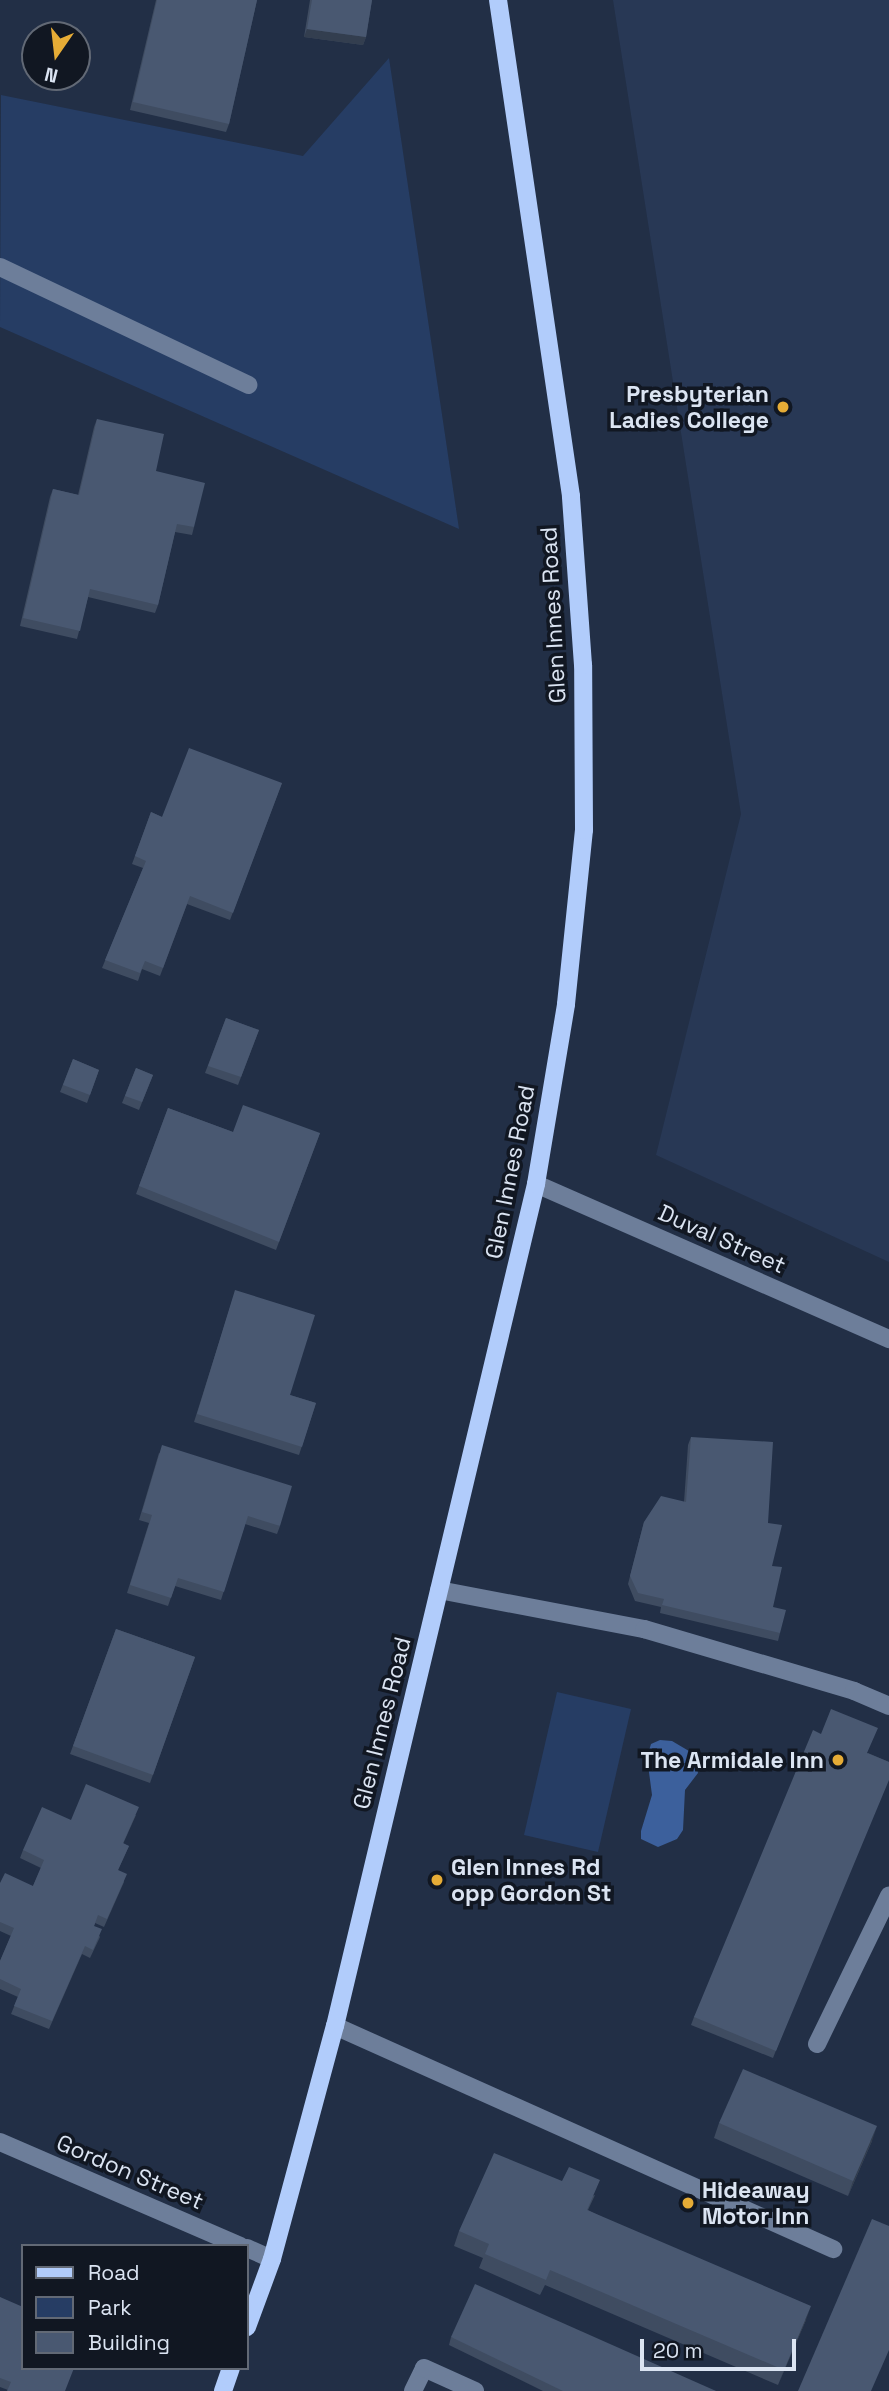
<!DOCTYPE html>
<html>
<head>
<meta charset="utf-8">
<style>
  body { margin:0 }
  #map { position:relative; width:889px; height:2391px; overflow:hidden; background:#222f46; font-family:"Space Grotesk",sans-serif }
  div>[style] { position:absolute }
  .built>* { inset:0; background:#283855 }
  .green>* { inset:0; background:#263d64 }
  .water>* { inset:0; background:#3c609c }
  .minor>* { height:18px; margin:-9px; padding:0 9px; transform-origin:9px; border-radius:9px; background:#6d7e9a }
  .major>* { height:18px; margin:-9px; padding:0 9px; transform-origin:9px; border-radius:9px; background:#b1ccfb }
  .wall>* { inset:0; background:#3f4c61 }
  .shaded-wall>* { inset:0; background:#333e4f }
  .building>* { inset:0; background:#495871 }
  .dots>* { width:19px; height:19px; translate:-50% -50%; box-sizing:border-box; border:4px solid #111722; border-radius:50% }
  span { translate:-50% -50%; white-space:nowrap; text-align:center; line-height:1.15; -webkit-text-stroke:7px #111722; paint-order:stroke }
  .poi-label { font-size:23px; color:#dbe4f2; font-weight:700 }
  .right { translate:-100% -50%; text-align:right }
  .left { translate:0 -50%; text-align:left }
  .street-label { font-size:23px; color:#dbe4f2 }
  .legend { position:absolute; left:21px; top:2244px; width:228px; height:126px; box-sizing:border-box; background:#111722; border:2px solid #626975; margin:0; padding:9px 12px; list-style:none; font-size:21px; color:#dbe4f2 }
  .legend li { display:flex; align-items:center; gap:14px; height:35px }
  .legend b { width:35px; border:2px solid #626975 }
  .north { position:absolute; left:21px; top:21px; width:70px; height:70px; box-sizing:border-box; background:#111722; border:2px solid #626975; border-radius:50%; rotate:194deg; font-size:19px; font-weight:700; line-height:28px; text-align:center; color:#dbe4f2 }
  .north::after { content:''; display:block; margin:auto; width:24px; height:32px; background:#e6ac36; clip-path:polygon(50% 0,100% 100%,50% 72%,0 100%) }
  .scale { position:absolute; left:640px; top:2339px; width:156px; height:32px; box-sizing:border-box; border:4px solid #dbe4f2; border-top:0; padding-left:9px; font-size:21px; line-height:24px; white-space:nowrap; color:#dbe4f2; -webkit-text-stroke:5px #111722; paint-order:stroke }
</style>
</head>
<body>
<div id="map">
  <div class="built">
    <i style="clip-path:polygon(613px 0,889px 0,889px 1262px,656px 1155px,741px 814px)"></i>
  </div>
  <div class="green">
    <i style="clip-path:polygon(389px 58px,459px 529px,0 327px,1px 95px,303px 156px)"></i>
    <i style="clip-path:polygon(557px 1692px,631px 1709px,598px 1852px,524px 1835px)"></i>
  </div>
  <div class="water">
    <i style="clip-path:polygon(660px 1740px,672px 1741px,694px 1754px,698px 1773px,685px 1790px,683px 1830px,677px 1839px,658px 1847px,641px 1839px,641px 1831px,652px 1795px,647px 1757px,651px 1744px)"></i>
  </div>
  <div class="minor">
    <i style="left:0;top:267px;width:275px;rotate:25.4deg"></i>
    <i style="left:536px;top:1184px;width:386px;rotate:23.7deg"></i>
    <i style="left:439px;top:1590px;width:209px;rotate:10.8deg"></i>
    <i style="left:644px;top:1629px;width:219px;rotate:16.4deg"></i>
    <i style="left:854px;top:1691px;width:38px;rotate:23deg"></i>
    <i style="left:335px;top:2026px;width:546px;rotate:24.12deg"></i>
    <i style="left:817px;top:2044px;width:165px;rotate:-64.1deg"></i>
    <i style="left:0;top:2142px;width:262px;rotate:23.4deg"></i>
    <i style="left:247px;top:2248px;width:27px;rotate:24deg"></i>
    <i style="left:413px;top:2391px;width:25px;rotate:-64deg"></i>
    <i style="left:424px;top:2368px;width:56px;rotate:24.3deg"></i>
  </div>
  <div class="major">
    <i style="left:247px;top:2327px;width:72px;rotate:-69.8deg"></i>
    <i style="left:272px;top:2259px;width:241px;rotate:-74.9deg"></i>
    <i style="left:335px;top:2026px;width:866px;rotate:-76.57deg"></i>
    <i style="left:536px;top:1184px;width:182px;rotate:-80.5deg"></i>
    <i style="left:566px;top:1004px;width:175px;rotate:-84.1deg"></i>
    <i style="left:584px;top:830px;width:165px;rotate:-90.3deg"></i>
    <i style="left:583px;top:665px;width:169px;rotate:-94.1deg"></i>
    <i style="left:571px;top:496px;width:501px;rotate:-98.37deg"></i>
    <i style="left:223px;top:2391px;width:24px;rotate:-71deg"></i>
  </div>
  <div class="wall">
    <i style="clip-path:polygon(156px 0,257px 0,229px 124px,226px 132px,130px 110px)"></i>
    <i style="clip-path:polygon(310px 0,372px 0,366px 37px,363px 45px,304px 37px)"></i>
    <i style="clip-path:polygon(97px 419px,156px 471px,194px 527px,192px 535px,175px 532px,158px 605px,155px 613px,88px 597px,77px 639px,20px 626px,50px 497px,53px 489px,78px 495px,94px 427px)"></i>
    <i style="clip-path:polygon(282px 783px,230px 920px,187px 904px,160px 976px,142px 969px,138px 981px,102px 968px,143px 868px,132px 864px,151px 812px,162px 817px)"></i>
    <i style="clip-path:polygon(226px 1018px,259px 1030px,238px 1085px,205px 1073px)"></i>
    <i style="clip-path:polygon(73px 1059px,99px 1070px,87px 1103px,60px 1092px)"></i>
    <i style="clip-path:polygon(136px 1068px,153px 1075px,139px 1110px,122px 1103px)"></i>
    <i style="clip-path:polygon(168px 1108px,233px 1132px,320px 1133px,276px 1250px,136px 1194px)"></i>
    <i style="clip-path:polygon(233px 1298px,290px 1395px,316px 1403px,299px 1455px,194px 1422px)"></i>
    <i style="clip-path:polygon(691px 1437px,768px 1523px,772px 1566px,773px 1607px,780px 1633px,778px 1641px,660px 1613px,661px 1607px,635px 1601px,628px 1584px,644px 1522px,684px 1502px,688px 1445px)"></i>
    <i style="clip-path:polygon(159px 1453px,280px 1526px,277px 1534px,245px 1524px,221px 1600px,175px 1586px,168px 1606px,127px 1593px,149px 1523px,139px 1520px)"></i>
    <i style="clip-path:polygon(116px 1629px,195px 1657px,150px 1783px,70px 1754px)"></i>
    <i style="clip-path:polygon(868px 1753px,889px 1762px,773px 2058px,691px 2025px,694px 2017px)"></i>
    <i style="clip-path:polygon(136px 1815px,123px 1844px,129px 1846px,118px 1870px,124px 1882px,104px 1927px,95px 1923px,94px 1926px,100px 1937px,90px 1958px,82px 1954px,49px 2029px,11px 2014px,18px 1997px,0 1989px,0 1961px,11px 1936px,0 1931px,0 1883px,33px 1886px,41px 1868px,20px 1858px,23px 1850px,71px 1820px)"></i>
    <i style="clip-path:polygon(719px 2123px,872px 2141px,848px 2196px,714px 2138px)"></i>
    <i style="clip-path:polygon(595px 2195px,588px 2210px,806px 2320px,778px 2385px,545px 2285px,540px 2295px,479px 2268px,483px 2258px,454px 2246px,459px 2231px)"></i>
    <i style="clip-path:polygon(0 2297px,65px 2391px,8px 2390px,0 2387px)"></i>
    <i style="clip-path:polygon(451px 2337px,716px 2391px,543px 2391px,449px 2345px)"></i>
  </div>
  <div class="shaded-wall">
    <i style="clip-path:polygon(307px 29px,366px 37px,363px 45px,304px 37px)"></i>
    <i style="clip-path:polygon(877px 2126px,872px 2141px,848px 2196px,853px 2181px)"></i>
    <i style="clip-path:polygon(811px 2306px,806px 2320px,778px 2385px,784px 2370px)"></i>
  </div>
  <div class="building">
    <i style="clip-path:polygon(157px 0,257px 0,229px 124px,133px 102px)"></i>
    <i style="clip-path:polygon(312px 0,372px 0,366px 37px,307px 29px)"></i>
    <i style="clip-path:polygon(97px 419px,164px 434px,156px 471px,205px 483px,194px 527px,177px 524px,158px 605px,90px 589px,80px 631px,23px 618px,53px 489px,79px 495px)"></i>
    <i style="clip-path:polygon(189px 748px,282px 783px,233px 913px,190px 896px,163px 968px,145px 961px,140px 973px,105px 960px,146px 861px,135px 856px,151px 812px,162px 817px)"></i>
    <i style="clip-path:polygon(226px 1018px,259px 1030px,241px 1077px,208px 1066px)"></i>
    <i style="clip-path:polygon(73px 1059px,99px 1070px,90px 1095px,63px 1085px)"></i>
    <i style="clip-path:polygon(136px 1068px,153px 1075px,142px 1102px,125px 1096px)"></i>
    <i style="clip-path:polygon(243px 1105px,320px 1133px,279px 1242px,139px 1186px,168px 1108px,233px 1132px)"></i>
    <i style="clip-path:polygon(235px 1290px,315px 1315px,290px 1395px,316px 1403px,302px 1447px,197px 1414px)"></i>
    <i style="clip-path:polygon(691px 1437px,773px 1442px,768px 1523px,782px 1525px,772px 1566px,782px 1567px,773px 1607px,786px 1610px,780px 1633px,662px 1605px,664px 1599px,638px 1593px,630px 1576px,644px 1522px,661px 1496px,686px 1502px)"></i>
    <i style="clip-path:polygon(162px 1445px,292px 1486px,280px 1526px,248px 1516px,224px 1592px,178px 1578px,171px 1598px,130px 1585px,152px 1515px,142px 1512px)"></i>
    <i style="clip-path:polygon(116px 1629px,195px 1657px,153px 1775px,73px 1746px)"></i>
    <i style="clip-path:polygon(831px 1709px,878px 1728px,867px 1753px,889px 1762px,889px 1780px,776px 2051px,694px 2017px,813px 1730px,821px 1734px)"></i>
    <i style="clip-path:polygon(86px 1784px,139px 1807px,123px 1843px,129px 1846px,118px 1870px,127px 1874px,107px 1919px,98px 1915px,94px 1926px,102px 1929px,93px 1950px,85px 1946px,52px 2021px,14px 2006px,21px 1989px,0 1979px,0 1961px,14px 1928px,0 1922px,0 1883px,5px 1873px,33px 1886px,44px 1860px,23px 1850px,42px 1807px,71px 1820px)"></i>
    <i style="clip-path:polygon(743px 2069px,877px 2126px,853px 2181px,719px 2123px)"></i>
    <i style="clip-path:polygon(494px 2153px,562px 2181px,569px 2167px,600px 2180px,587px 2210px,811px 2306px,784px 2370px,550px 2270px,546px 2280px,485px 2254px,489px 2244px,459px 2231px)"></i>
    <i style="clip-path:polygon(872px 2219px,889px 2226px,889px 2350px,871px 2391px,798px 2391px)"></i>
    <i style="clip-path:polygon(475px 2284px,716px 2391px,563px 2391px,451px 2337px)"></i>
    <i style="clip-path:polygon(0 2297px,23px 2307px,23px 2368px,74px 2368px,65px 2391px,7px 2391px,11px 2382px,0 2378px)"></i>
  </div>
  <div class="dots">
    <i style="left:783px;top:407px;background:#e6ac36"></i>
    <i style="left:838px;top:1760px;background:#e6ac36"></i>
    <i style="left:437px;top:1880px;background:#e6ac36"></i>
    <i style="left:688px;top:2203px;background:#e6ac36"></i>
  </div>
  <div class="poi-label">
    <span class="right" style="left:769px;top:407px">Presbyterian<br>Ladies College</span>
    <span class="right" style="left:824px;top:1760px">The Armidale Inn</span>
    <span class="left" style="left:451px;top:1880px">Glen Innes Rd<br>opp Gordon St</span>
    <span class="left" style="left:702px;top:2203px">Hideaway<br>Motor Inn</span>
  </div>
  <div class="street-label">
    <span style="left:553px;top:615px;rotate:-93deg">Glen Innes Road</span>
    <span style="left:510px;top:1172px;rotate:-79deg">Glen Innes Road</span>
    <span style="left:722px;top:1239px;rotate:24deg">Duval Street</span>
    <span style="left:382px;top:1723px;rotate:-76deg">Glen Innes Road</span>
    <span style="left:130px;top:2172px;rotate:23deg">Gordon Street</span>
  </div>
  <ul class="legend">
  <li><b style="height:9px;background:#b1ccfb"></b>Road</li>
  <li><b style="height:19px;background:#263d64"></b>Park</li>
  <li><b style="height:19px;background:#495871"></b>Building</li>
  </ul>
  <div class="north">N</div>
  <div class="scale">20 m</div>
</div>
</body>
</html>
